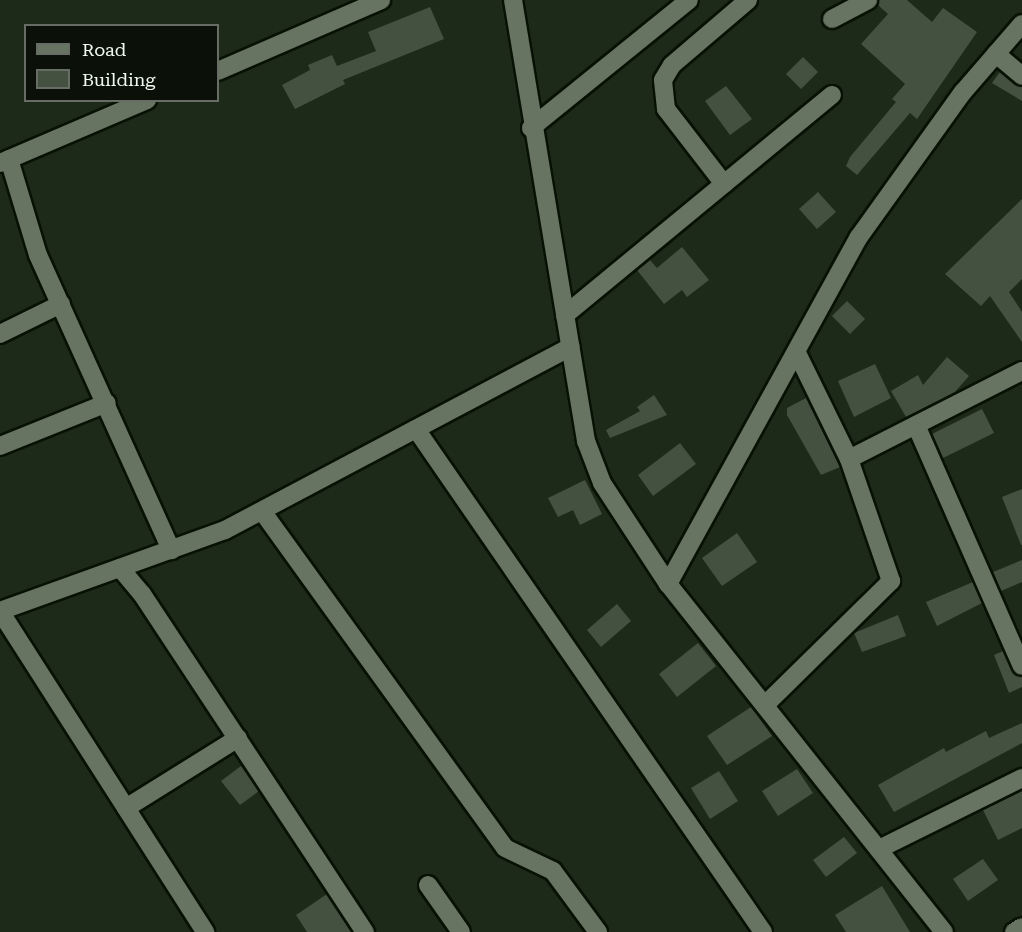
<!DOCTYPE html>
<html>
<head>
<meta charset="utf-8">
<style>
  body { margin:0 }
  #map { position:relative; width:1022px; height:932px; overflow:hidden; background:#1d2919; font-family:"Roboto Serif",serif }
  div>[style] { position:absolute }
  .building>* { inset:0; background:#445140 }
  .roads { filter:drop-shadow(2px 0 #071104) drop-shadow(-2px 0 #071104) drop-shadow(0 2px #071104) drop-shadow(0 -2px #071104) }
  .minor>* { height:18px; margin:-9px; padding:0 9px; transform-origin:9px; border-radius:9px; background:#667461 }
  span { translate:-50% -50%; white-space:nowrap; text-align:center; line-height:1.15; -webkit-text-stroke:4.5px #0b1009; paint-order:stroke }
  .legend { position:absolute; left:24px; top:24px; width:195px; height:78px; box-sizing:border-box; background:#0b1009; border:2px solid #676d64; margin:0; padding:8px 10px; list-style:none; font-size:18px; color:#f0f8ed }
  .legend li { display:flex; align-items:center; gap:12px; height:30px }
  .legend b { width:30px; border:2px solid #676d64 }
</style>
</head>
<body>
<div id="map">
  <div class="building">
    <i style="clip-path:polygon(879px 0,907px 0,932px 22px,943px 8px,977px 32px,917px 119px,910px 113px,857px 175px,846px 166px,850px 157px,896px 102px,892px 99px,905px 84px,861px 44px,888px 14px,878px 5px)"></i>
    <i style="clip-path:polygon(430px 7px,444px 39px,343px 80px,345px 84px,295px 109px,282px 85px,310px 70px,308px 65px,332px 55px,337px 66px,376px 51px,368px 32px)"></i>
    <i style="clip-path:polygon(803px 57px,818px 72px,801px 89px,786px 74px)"></i>
    <i style="clip-path:polygon(1000px 72px,1022px 87px,1022px 101px,992px 83px)"></i>
    <i style="clip-path:polygon(726px 86px,752px 119px,730px 135px,705px 101px)"></i>
    <i style="clip-path:polygon(818px 192px,836px 212px,817px 229px,799px 209px)"></i>
    <i style="clip-path:polygon(1022px 199px,1022px 279px,1009px 292px,1022px 312px,1022px 342px,990px 296px,981px 306px,945px 274px)"></i>
    <i style="clip-path:polygon(682px 247px,709px 280px,687px 297px,682px 290px,664px 304px,637px 270px,650px 260px,657px 268px)"></i>
    <i style="clip-path:polygon(847px 301px,865px 319px,850px 334px,832px 316px)"></i>
    <i style="clip-path:polygon(947px 357px,969px 376px,954px 393px,906px 417px,891px 391px,918px 375px,923px 385px)"></i>
    <i style="clip-path:polygon(875px 364px,891px 398px,854px 417px,838px 381px)"></i>
    <i style="clip-path:polygon(654px 395px,667px 415px,610px 438px,606px 430px,640px 411px,637px 407px)"></i>
    <i style="clip-path:polygon(806px 398px,840px 467px,821px 475px,787px 415px,787px 408px)"></i>
    <i style="clip-path:polygon(982px 409px,994px 433px,943px 458px,932px 434px)"></i>
    <i style="clip-path:polygon(680px 443px,696px 464px,653px 496px,638px 475px)"></i>
    <i style="clip-path:polygon(585px 480px,602px 514px,580px 525px,573px 510px,558px 517px,548px 498px)"></i>
    <i style="clip-path:polygon(1022px 489px,1022px 545px,1021px 545px,1002px 497px)"></i>
    <i style="clip-path:polygon(737px 533px,757px 562px,722px 586px,702px 558px)"></i>
    <i style="clip-path:polygon(1022px 560px,1022px 582px,1001px 591px,993px 572px)"></i>
    <i style="clip-path:polygon(973px 582px,982px 603px,937px 626px,926px 602px)"></i>
    <i style="clip-path:polygon(617px 604px,631px 621px,601px 647px,587px 630px)"></i>
    <i style="clip-path:polygon(898px 615px,906px 636px,862px 652px,854px 633px)"></i>
    <i style="clip-path:polygon(698px 643px,716px 666px,677px 697px,659px 674px)"></i>
    <i style="clip-path:polygon(1003px 651px,1012px 671px,1022px 677px,1022px 687px,1009px 693px,994px 655px)"></i>
    <i style="clip-path:polygon(751px 707px,772px 736px,727px 765px,707px 736px)"></i>
    <i style="clip-path:polygon(1022px 723px,1022px 743px,894px 812px,878px 785px,944px 748px,946px 752px,986px 731px,989px 738px)"></i>
    <i style="clip-path:polygon(241px 766px,259px 791px,240px 805px,221px 781px)"></i>
    <i style="clip-path:polygon(797px 769px,813px 793px,778px 816px,762px 791px)"></i>
    <i style="clip-path:polygon(719px 771px,738px 801px,710px 819px,691px 788px)"></i>
    <i style="clip-path:polygon(1022px 791px,1022px 828px,998px 840px,983px 810px)"></i>
    <i style="clip-path:polygon(844px 837px,857px 853px,826px 877px,813px 860px)"></i>
    <i style="clip-path:polygon(983px 859px,998px 880px,968px 901px,953px 879px)"></i>
    <i style="clip-path:polygon(882px 886px,910px 932px,846px 932px,835px 915px)"></i>
    <i style="clip-path:polygon(327px 894px,352px 932px,307px 932px,296px 915px)"></i>
  </div>
  <div class="roads">
    <div class="minor">
      <i style="left:513px;top:0;width:447px;rotate:80.6deg"></i>
      <i style="left:586px;top:441px;width:45px;rotate:69.1deg"></i>
      <i style="left:602px;top:483px;width:121px;rotate:56.8deg"></i>
      <i style="left:832px;top:19px;width:41px;rotate:-27.8deg"></i>
      <i style="left:996px;top:54px;width:34px;rotate:40deg"></i>
      <i style="left:218px;top:71px;width:178px;rotate:-23.5deg"></i>
      <i style="left:531px;top:128px;width:203px;rotate:-39deg"></i>
      <i style="left:9px;top:159px;width:100px;rotate:73.2deg"></i>
      <i style="left:38px;top:255px;width:324px;rotate:65.7deg"></i>
      <i style="left:0;top:163px;width:160px;rotate:-23.2deg"></i>
      <i style="left:724px;top:184px;width:95px;rotate:-127.7deg"></i>
      <i style="left:666px;top:109px;width:29px;rotate:-96deg"></i>
      <i style="left:663px;top:80px;width:17px;rotate:-59deg"></i>
      <i style="left:672px;top:65px;width:100px;rotate:-40.5deg"></i>
      <i style="left:565px;top:315px;width:346px;rotate:-39.5deg"></i>
      <i style="left:0;top:334px;width:68px;rotate:-26.2deg"></i>
      <i style="left:797px;top:353px;width:118px;rotate:63.9deg"></i>
      <i style="left:849px;top:459px;width:194px;rotate:-27deg"></i>
      <i style="left:916px;top:425px;width:263px;rotate:66.3deg"></i>
      <i style="left:416px;top:429px;width:611px;rotate:55.4deg"></i>
      <i style="left:0;top:446px;width:115px;rotate:-21.9deg"></i>
      <i style="left:262px;top:511px;width:415px;rotate:54.2deg"></i>
      <i style="left:505px;top:848px;width:53px;rotate:25.6deg"></i>
      <i style="left:553px;top:871px;width:76px;rotate:53.6deg"></i>
      <i style="left:120px;top:568px;width:34px;rotate:50deg"></i>
      <i style="left:142px;top:594px;width:405px;rotate:56.6deg"></i>
      <i style="left:0;top:611px;width:239px;rotate:-19.8deg"></i>
      <i style="left:225px;top:530px;width:391px;rotate:-27.9deg"></i>
      <i style="left:0;top:611px;width:381px;rotate:57.4deg"></i>
      <i style="left:765px;top:705px;width:177px;rotate:-44.5deg"></i>
      <i style="left:891px;top:581px;width:129px;rotate:-109deg"></i>
      <i style="left:126px;top:808px;width:132px;rotate:-32deg"></i>
      <i style="left:879px;top:849px;width:160px;rotate:-26.4deg"></i>
      <i style="left:428px;top:885px;width:57px;rotate:54.9deg"></i>
      <i style="left:944px;top:932px;width:444px;rotate:-128.4deg"></i>
      <i style="left:668px;top:584px;width:396px;rotate:-61.2deg"></i>
      <i style="left:859px;top:237px;width:178px;rotate:-54.4deg"></i>
      <i style="left:963px;top:92px;width:90px;rotate:-49.1deg"></i>
      <i style="left:1014px;top:932px;width:9px;rotate:-32deg"></i>
    </div>
  </div>
  <ul class="legend">
  <li><b style="height:8px;background:#667461"></b>Road</li>
  <li><b style="height:16px;background:#445140"></b>Building</li>
  </ul>
</div>
</body>
</html>
